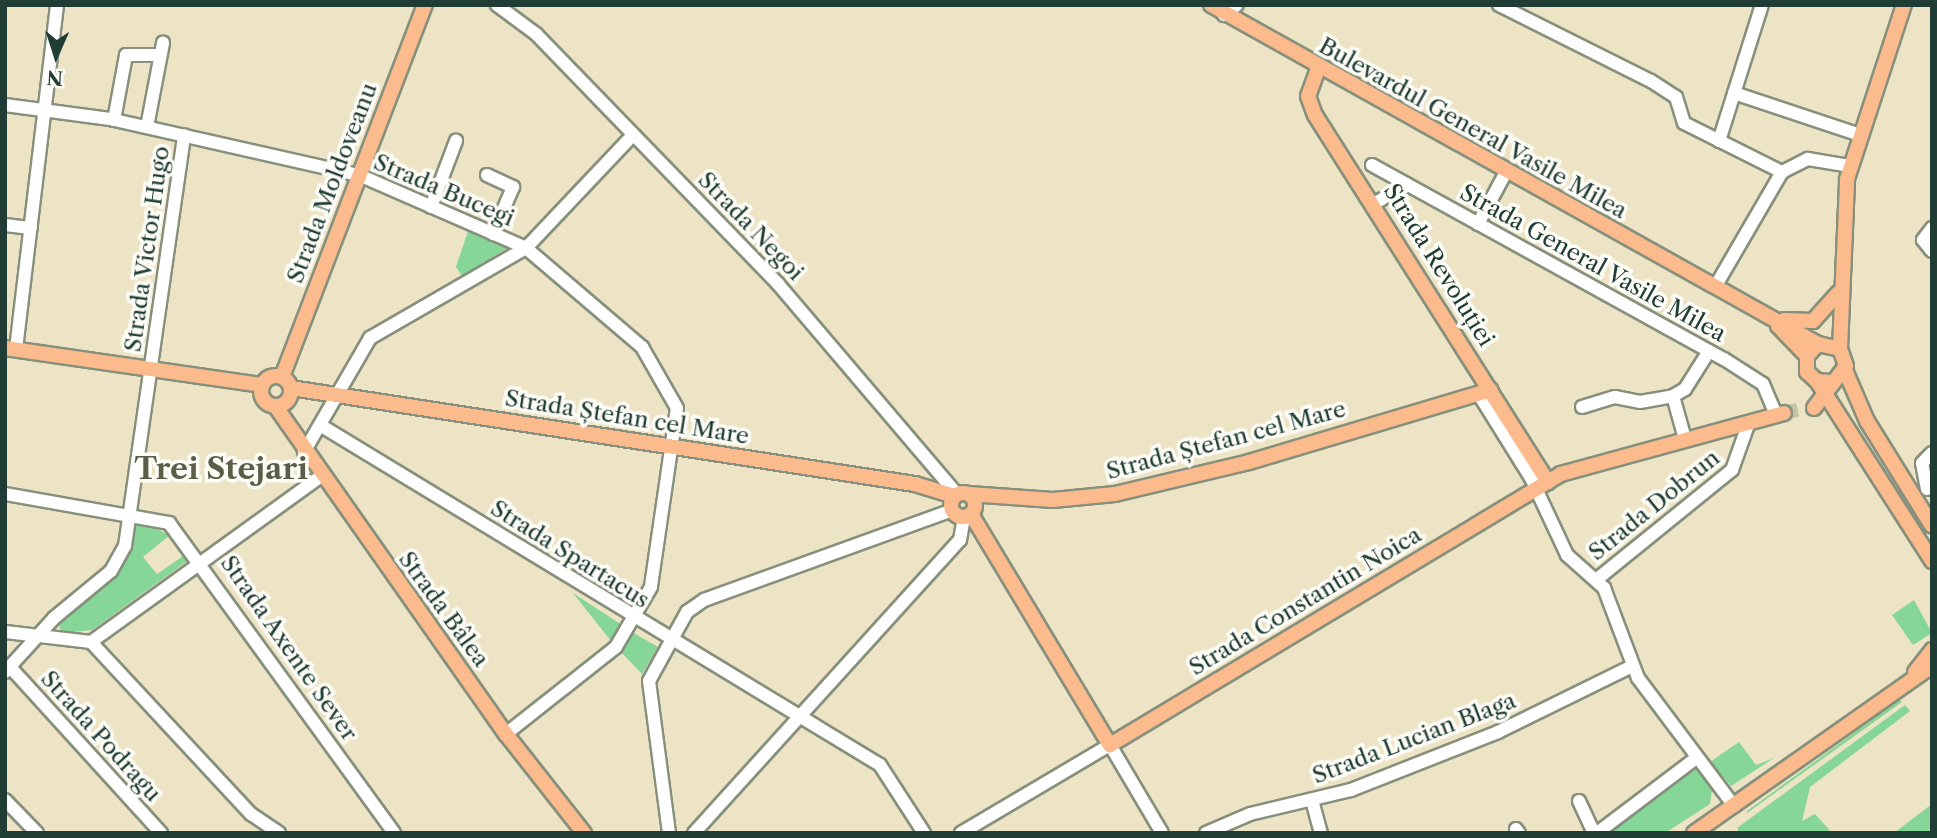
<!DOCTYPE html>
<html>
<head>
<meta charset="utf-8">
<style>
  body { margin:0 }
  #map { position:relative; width:1937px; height:838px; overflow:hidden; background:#ece4c5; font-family:"Libre Caslon Text",serif }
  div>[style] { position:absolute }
  .green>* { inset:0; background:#85d697 }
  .major-tunnel>* { height:14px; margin-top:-7px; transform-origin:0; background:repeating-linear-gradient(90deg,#c3c3a8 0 14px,transparent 0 21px) }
  .roads { filter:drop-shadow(2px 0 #86907c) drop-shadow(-2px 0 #86907c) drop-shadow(0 2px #86907c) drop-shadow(0 -2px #86907c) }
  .minor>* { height:12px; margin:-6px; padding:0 6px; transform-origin:6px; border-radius:6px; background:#fff }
  .major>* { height:14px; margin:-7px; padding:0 7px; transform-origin:7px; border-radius:7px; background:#fbbb8d }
  .major>.ring { margin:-7px; padding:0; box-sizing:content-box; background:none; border:14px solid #fbbb8d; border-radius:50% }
  span { translate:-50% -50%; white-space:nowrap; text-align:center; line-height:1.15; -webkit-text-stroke:7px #fdfcf7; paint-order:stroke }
  .street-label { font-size:23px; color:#1f3d34 }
  .district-label { font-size:30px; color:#5a5e48; font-weight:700 }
  .frame { position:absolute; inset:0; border:7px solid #1f3d34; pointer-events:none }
  .north { position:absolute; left:21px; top:21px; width:70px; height:70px; -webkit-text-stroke:5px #fdfcf7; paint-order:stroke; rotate:183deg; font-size:19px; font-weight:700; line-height:28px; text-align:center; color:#1f3d34 }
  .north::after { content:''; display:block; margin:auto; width:24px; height:32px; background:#1f3d34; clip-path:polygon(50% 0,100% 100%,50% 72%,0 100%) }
</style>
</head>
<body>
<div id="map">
  <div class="green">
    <i style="clip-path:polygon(468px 231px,509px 247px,462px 276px,456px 267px)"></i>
    <i style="clip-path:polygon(137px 520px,170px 535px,143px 557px,157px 574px,186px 554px,190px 559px,92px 630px,62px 633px,58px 623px,119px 571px)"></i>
    <i style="clip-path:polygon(573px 593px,622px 625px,611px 641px)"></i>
    <i style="clip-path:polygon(1914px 600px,1932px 633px,1913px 645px,1892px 615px)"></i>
    <i style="clip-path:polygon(632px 632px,658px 647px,642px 674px,620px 651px)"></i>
    <i style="clip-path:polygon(1899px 700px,1902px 702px,1747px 813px,1747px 811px)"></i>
    <i style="clip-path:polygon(1905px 705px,1910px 711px,1810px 787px,1802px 821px,1815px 814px,1832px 833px,1740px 833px,1737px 828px)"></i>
    <i style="clip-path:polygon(1739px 742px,1756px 765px,1774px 758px,1731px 786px,1710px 762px)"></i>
    <i style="clip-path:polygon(1694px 764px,1712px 789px,1710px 804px,1665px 833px,1601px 833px)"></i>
    <i style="clip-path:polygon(1932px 804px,1931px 833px,1894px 833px)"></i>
  </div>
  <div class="major-tunnel">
    <i style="left:1784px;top:413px;width:17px;rotate:-13deg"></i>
  </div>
  <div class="roads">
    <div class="minor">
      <i style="left:497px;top:5px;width:49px;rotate:36.6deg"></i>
      <i style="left:536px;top:34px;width:348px;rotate:45.9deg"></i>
      <i style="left:778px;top:284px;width:276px;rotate:49.6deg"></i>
      <i style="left:1499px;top:5px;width:170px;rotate:26.6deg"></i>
      <i style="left:1651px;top:81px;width:30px;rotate:33deg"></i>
      <i style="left:1676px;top:97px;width:27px;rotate:73deg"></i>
      <i style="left:1684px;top:123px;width:110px;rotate:26.6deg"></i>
      <i style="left:1224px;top:15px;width:16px;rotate:-38deg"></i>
      <i style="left:1734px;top:93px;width:133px;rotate:18.4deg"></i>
      <i style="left:5px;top:105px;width:106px;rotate:7.6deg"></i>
      <i style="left:110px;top:119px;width:255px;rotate:12.7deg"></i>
      <i style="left:359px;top:175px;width:182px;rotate:23.6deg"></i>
      <i style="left:526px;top:248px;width:153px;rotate:40.5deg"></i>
      <i style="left:642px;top:347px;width:70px;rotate:60.2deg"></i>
      <i style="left:677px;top:408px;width:181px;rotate:98.3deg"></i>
      <i style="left:651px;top:587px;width:69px;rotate:120.3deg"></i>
      <i style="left:616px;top:647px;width:140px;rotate:141.7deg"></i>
      <i style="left:114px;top:120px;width:66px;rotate:-79.5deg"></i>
      <i style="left:126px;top:55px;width:31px"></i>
      <i style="left:147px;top:127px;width:86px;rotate:-79.2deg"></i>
      <i style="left:1719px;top:141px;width:143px;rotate:-72.5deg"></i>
      <i style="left:1372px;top:165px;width:402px;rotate:28.9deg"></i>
      <i style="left:1724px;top:359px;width:46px;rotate:32.7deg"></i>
      <i style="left:1763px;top:384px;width:34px;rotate:67deg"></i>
      <i style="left:487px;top:175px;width:29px;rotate:25deg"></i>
      <i style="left:513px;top:187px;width:51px;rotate:113.1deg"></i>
      <i style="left:1374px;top:204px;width:38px;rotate:-32deg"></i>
      <i style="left:431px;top:207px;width:71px;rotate:-69.3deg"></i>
      <i style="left:1478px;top:224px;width:59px;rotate:-61.7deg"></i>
      <i style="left:5px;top:225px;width:26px;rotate:7deg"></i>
      <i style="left:1932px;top:228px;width:15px;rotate:127deg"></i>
      <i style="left:1923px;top:240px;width:14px;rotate:51deg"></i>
      <i style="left:1715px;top:287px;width:133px;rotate:-59.8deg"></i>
      <i style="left:1782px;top:172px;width:29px;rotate:-27deg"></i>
      <i style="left:1808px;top:159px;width:43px;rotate:9.5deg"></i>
      <i style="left:16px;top:349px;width:346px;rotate:-83.2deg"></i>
      <i style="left:1478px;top:393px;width:100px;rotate:58.1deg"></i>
      <i style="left:1531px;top:478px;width:85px;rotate:64.9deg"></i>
      <i style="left:1567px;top:555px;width:50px;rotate:41.7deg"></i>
      <i style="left:1604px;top:588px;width:96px;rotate:69.3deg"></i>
      <i style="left:1638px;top:678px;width:160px;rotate:53.1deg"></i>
      <i style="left:1673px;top:396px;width:14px;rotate:-30deg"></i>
      <i style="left:1685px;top:389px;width:45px;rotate:-57.7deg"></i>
      <i style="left:1582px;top:407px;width:34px;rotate:-17deg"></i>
      <i style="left:1615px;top:397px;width:25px;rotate:11deg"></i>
      <i style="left:1640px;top:402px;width:34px;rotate:-10deg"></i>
      <i style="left:1673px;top:396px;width:45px;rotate:74.4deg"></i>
      <i style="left:320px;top:425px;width:655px;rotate:31.26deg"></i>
      <i style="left:880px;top:765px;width:81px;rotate:57.1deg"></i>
      <i style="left:304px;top:452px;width:132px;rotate:-59.9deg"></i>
      <i style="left:370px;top:338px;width:180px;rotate:-30deg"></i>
      <i style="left:526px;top:248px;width:156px;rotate:-46.6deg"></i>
      <i style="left:1927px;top:489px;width:26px;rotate:-101deg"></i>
      <i style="left:1922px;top:463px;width:14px;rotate:-45deg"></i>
      <i style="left:5px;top:494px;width:167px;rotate:10deg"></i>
      <i style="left:169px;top:523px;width:383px;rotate:54deg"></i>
      <i style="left:1596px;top:580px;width:175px;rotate:-39deg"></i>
      <i style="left:1732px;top:470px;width:51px;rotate:-70.5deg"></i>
      <i style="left:5px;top:632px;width:87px;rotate:6.6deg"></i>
      <i style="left:91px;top:642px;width:284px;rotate:-35.8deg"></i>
      <i style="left:91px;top:642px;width:235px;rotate:47.1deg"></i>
      <i style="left:251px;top:814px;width:34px;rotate:34deg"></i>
      <i style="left:11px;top:668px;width:223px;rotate:47.7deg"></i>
      <i style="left:5px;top:672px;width:73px;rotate:-47.8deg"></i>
      <i style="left:54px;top:618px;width:74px;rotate:-39.5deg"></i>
      <i style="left:111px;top:571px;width:29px;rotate:-61deg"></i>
      <i style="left:125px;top:546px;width:415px;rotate:-81.8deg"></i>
      <i style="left:5px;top:800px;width:46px;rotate:45.9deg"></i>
      <i style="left:1312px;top:800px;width:34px;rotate:75deg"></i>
      <i style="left:1579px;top:801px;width:35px;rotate:65deg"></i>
      <i style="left:1516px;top:829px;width:5px;rotate:53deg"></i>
      <i style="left:669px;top:833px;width:153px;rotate:-97.5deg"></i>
      <i style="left:649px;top:681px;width:79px;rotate:-61.2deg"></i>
      <i style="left:687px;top:612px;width:21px;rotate:-35deg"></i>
      <i style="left:704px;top:600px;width:264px;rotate:-19.9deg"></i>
      <i style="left:694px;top:833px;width:396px;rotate:-47.8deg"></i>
      <i style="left:960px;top:540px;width:23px;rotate:-80deg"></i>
      <i style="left:961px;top:833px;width:173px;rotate:-30.6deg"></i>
      <i style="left:1110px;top:745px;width:102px;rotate:59.4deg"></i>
      <i style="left:1206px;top:833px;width:48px;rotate:-23.4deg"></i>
      <i style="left:1250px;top:814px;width:104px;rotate:-13.4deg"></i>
      <i style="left:1351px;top:790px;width:158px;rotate:-21.5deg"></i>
      <i style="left:1498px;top:732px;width:149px;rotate:-26.2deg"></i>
      <i style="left:1597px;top:833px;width:124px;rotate:-37.1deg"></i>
    </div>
    <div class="major">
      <i style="left:1211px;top:5px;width:695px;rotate:29.18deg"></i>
      <i style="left:1318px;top:69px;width:29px;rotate:110deg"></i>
      <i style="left:1308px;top:96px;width:20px;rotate:70deg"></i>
      <i style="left:1315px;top:115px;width:435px;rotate:57.6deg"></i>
      <i style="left:1784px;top:320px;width:29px;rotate:2deg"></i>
      <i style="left:1813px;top:321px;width:38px;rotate:-48deg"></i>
      <i style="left:1778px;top:326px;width:42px;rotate:46deg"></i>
      <i style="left:5px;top:348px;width:260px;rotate:8.2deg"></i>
      <i style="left:1840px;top:349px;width:170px;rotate:-87.6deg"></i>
      <i style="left:1847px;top:179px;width:183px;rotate:-71.9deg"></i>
      <i style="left:1845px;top:370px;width:56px;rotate:66.7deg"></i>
      <i style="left:1867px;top:421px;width:123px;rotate:58.2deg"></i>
      <i class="ring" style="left:261px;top:376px;width:16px;height:16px"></i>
      <i style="left:282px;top:377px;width:399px;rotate:-69deg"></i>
      <i style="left:1817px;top:381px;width:214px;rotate:57.4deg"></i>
      <i style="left:291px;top:388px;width:631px;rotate:8.75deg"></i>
      <i style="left:915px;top:484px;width:41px;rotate:17.1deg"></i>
      <i style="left:276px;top:407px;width:400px;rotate:54.9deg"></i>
      <i style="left:506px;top:734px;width:126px;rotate:51.8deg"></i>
      <i style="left:1814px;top:408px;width:53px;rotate:-52.7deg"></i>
      <i style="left:1846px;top:366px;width:18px;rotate:-109deg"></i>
      <i style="left:1840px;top:349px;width:23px;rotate:-167deg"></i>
      <i style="left:1818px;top:344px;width:16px;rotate:133deg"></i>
      <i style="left:1807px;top:356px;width:16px;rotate:90deg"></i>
      <i style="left:1807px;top:372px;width:13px;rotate:42deg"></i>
      <i style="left:1817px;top:381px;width:16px;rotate:4deg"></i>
      <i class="ring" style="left:951px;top:493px;width:10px;height:10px"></i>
      <i style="left:969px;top:494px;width:84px;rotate:4.1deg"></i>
      <i style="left:1053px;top:500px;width:62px;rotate:-5.5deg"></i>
      <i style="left:1115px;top:494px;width:138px;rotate:-13.4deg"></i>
      <i style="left:1249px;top:462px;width:252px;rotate:-16.6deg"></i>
      <i style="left:971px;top:514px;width:270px;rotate:59deg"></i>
      <i style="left:1110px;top:745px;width:526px;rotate:-31deg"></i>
      <i style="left:1561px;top:474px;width:231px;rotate:-15.3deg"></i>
      <i style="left:1915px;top:672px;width:28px;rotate:-52deg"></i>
      <i style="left:1694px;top:833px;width:291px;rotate:-35.1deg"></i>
    </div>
  </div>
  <div class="street-label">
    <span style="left:1473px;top:128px;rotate:29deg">Bulevardul General Vasile Milea</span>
    <span style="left:332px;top:183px;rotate:-69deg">Strada Moldoveanu</span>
    <span style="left:444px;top:190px;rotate:23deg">Strada Bucegi</span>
    <span style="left:751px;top:226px;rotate:46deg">Strada Negoi</span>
    <span style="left:147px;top:249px;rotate:-82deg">Strada Victor Hugo</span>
    <span style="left:1593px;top:263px;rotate:29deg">Strada General Vasile Milea</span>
    <span style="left:1439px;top:265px;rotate:58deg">Strada Revoluției</span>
    <span style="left:627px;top:417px;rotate:9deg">Strada Ștefan cel Mare</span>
    <span style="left:1226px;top:440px;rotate:-15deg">Strada Ștefan cel Mare</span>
    <span style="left:1654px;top:505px;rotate:-39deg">Strada Dobrun</span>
    <span style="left:570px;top:554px;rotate:32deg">Strada Spartacus</span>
    <span style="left:1305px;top:601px;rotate:-31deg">Strada Constantin Noica</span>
    <span style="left:444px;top:609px;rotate:54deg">Strada Bâlea</span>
    <span style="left:289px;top:648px;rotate:55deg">Strada Axente Sever</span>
    <span style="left:101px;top:736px;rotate:48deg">Strada Podragu</span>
    <span style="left:1414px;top:738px;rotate:-21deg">Strada Lucian Blaga</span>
  </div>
  <div class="district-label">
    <span style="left:221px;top:469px">Trei Stejari</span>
  </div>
  <div class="frame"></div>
  <div class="north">N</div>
</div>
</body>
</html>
